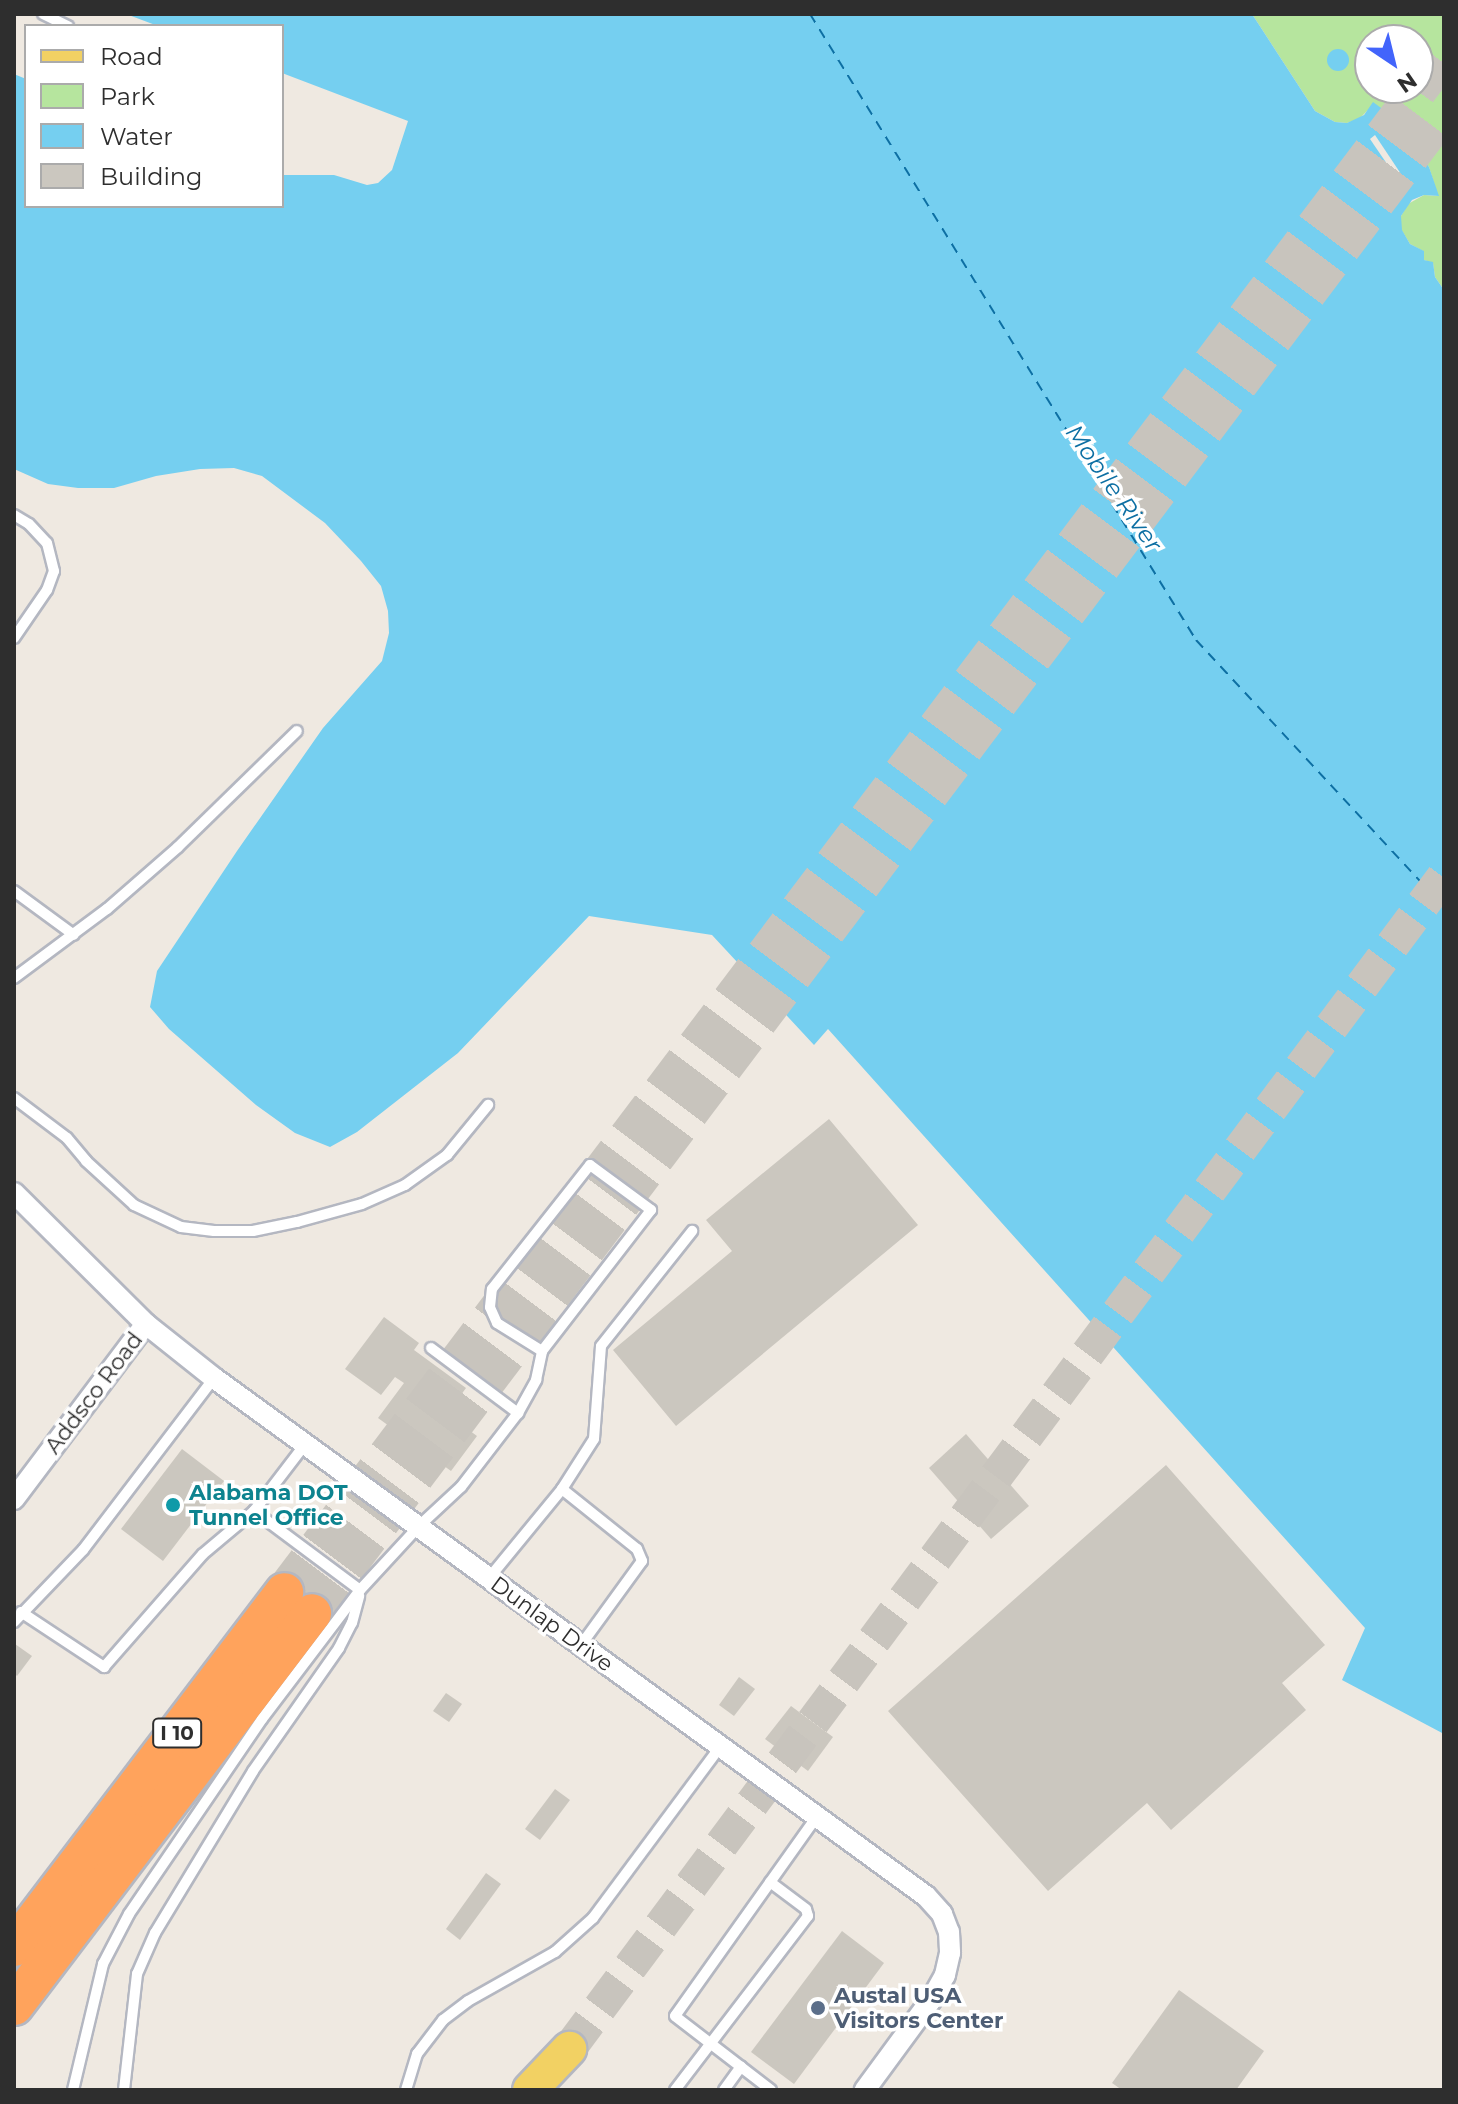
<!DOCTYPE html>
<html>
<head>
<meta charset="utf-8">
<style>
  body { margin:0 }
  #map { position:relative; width:1458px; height:2104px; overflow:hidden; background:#efe9e1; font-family:Montserrat,sans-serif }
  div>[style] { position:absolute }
  .green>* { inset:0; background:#b6e59e }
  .water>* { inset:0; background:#75cff0 }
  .round { border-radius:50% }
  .pier>* { inset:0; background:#efe9e1 }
  .ferry>* { height:2px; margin-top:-1px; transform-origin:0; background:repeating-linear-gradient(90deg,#0d6fa3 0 10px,transparent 0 18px) }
  .building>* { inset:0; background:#cbc7bf }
  .primary-tunnel>* { height:34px; margin-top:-17px; transform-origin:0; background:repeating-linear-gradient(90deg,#c8c4bd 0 34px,transparent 0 51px) }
  .motorway-tunnel>* { height:38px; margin-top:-19px; transform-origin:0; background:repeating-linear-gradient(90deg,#c8c4bd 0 38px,transparent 0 57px) }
  .roads { filter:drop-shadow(2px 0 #b4b7c1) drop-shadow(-2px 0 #b4b7c1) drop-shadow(0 2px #b4b7c1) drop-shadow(0 -2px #b4b7c1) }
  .service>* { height:10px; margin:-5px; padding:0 5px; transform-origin:5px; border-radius:5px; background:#fff }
  .minor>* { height:20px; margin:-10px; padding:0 10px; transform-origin:10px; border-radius:10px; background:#fff }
  .primary>* { height:34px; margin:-17px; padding:0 17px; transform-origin:17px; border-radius:17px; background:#f2d163 }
  .motorway>* { height:38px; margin:-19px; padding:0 19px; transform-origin:19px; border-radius:19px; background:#ffa35c }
  .dots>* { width:22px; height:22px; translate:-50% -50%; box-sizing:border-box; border:4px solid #fff; border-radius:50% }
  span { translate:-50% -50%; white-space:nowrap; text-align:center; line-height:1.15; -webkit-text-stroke:7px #fff; paint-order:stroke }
  .shield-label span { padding:2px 6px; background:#fff; border:2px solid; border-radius:6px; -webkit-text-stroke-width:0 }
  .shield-label { font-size:20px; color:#2e2e2e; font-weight:700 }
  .street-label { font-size:22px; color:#2e2e2e }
  .culture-label { font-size:22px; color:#0d838f; font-weight:700 }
  .left { translate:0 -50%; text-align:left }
  .service-label { font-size:22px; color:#4e5e75; font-weight:700 }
  .water-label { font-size:24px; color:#0d6fa3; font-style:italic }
  .frame { position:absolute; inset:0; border:16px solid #2e2e2e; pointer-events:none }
  .legend { position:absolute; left:24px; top:24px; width:260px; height:184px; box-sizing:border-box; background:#fff; border:2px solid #ababab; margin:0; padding:10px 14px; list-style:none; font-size:24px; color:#2e2e2e }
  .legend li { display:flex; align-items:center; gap:16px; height:40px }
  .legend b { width:40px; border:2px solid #ababab }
  .north { position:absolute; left:1354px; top:24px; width:80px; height:80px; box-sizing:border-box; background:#fff; border:2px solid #ababab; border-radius:50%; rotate:145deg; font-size:22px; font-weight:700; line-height:32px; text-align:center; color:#2e2e2e }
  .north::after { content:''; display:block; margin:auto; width:28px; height:36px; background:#4264fb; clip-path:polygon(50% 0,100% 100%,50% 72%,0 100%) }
</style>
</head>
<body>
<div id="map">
  <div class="green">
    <i style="clip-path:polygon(evenodd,1252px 14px,1444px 14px,1444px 290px,1435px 277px,1433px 263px,1424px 260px,1423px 251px,1410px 244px,1401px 229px,1401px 216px,1408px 204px,1424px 195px,1438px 196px,1429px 167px,1400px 122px,1369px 109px,1359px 119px,1347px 123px,1335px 122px,1315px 111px,1252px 14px,1370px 40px,1418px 40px,1418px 88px,1370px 88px,1370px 40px)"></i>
  </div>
  <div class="water">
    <i style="clip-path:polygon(126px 14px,1252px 14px,1315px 111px,1335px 122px,1347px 123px,1364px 115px,1373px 102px,1400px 122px,1429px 167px,1439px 196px,1424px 195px,1412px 200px,1401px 216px,1402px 230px,1410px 244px,1424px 251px,1424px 260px,1433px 262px,1435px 277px,1444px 290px,1444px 1734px,1342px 1680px,1365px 1628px,828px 1029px,814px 1045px,712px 935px,589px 916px,458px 1053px,357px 1132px,330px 1147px,295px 1133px,256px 1105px,169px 1029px,150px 1007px,157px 971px,237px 851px,323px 728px,382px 661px,389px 633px,388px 611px,381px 586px,361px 561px,325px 523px,262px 476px,234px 468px,200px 469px,156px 476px,114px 488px,78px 488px,48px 484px,14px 469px,14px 74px,26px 79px,26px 206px,282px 206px,282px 175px,334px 175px,367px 185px,378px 183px,392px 170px,408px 121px,282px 73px,282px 26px,158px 26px)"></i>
    <i class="round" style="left:1327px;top:49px;width:22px;height:22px"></i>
  </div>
  <div class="pier">
    <i style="clip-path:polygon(1375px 135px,1407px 183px,1402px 186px,1370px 139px)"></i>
  </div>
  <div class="ferry">
    <i style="left:810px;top:14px;width:735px;rotate:58.34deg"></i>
    <i style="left:1196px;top:640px;width:364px;rotate:47.1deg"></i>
  </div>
  <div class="building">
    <i style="clip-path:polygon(829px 1119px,918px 1225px,676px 1426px,613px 1350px,732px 1251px,706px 1220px)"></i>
    <i style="clip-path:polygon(384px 1317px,419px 1343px,414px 1350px,466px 1388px,447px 1414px,477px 1436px,451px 1471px,378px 1418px,404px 1383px,395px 1377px,381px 1395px,345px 1369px)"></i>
    <i style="clip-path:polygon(966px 1434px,1029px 1506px,991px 1539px,929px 1468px)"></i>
    <i style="clip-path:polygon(182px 1449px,224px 1481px,163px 1561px,121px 1529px)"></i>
    <i style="clip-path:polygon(1166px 1465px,1325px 1645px,1282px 1683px,1306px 1710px,1171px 1830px,1147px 1803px,1048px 1891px,888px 1711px)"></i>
    <i style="clip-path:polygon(15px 1644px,32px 1656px,17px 1676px,14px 1673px)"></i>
    <i style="clip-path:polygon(739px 1677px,755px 1689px,734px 1716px,719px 1705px)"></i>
    <i style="clip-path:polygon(446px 1693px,462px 1704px,449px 1722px,433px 1711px)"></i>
    <i style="clip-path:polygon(791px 1706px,833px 1737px,808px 1771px,765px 1739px)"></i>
    <i style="clip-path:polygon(555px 1789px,570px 1800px,540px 1840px,525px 1829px)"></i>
    <i style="clip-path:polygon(486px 1873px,501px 1884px,460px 1940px,446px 1929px)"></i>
    <i style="clip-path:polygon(842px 1931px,884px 1963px,794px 2084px,751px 2052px)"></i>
    <i style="clip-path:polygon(1179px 1990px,1264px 2051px,1236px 2090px,1122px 2090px,1112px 2083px)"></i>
  </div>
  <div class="primary-tunnel">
    <i style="left:569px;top:2049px;width:1463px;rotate:-53.28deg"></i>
  </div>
  <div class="motorway-tunnel">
    <i style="left:284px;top:1592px;width:1925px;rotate:-52.94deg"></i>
    <i style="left:312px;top:1613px;width:1880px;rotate:-52.98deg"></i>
  </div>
  <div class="roads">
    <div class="service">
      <i style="left:43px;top:14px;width:28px;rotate:26deg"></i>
      <i style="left:14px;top:515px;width:17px;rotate:31deg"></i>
      <i style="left:29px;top:524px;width:26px;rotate:47deg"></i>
      <i style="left:47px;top:543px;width:29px;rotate:76deg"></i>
      <i style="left:54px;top:571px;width:20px;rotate:110deg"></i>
      <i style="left:47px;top:590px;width:58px;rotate:124.5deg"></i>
      <i style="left:14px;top:891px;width:74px;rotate:36.3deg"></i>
      <i style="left:14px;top:978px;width:116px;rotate:-36.6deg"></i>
      <i style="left:107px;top:909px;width:94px;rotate:-41.1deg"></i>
      <i style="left:178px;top:847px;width:166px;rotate:-44.3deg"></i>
      <i style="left:14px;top:1098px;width:66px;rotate:37deg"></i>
      <i style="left:67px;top:1138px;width:30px;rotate:50deg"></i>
      <i style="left:86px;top:1161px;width:65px;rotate:42.5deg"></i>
      <i style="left:134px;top:1205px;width:52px;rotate:25.1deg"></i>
      <i style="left:181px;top:1227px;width:33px;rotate:7deg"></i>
      <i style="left:214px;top:1231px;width:39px"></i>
      <i style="left:253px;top:1231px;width:45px;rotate:-11.6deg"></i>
      <i style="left:297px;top:1222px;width:67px;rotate:-15.5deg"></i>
      <i style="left:362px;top:1204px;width:47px;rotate:-23.8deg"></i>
      <i style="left:405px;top:1185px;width:52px;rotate:-35.5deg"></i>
      <i style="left:447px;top:1155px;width:65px;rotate:-50.6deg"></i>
      <i style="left:590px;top:1165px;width:76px;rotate:36.4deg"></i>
      <i style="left:651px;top:1210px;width:178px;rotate:127.7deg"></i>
      <i style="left:542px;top:1351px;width:53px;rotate:-148.1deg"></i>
      <i style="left:497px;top:1323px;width:17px;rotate:-114deg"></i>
      <i style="left:490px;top:1307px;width:18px;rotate:-84deg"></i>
      <i style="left:492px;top:1289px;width:158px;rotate:-51.7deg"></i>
      <i style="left:431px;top:1348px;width:109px;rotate:36.8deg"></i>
      <i style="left:562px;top:1489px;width:96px;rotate:38.7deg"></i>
      <i style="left:637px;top:1549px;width:13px;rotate:67deg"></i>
      <i style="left:642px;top:1561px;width:104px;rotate:126deg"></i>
      <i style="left:254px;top:1511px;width:132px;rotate:36.7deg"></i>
      <i style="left:489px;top:1578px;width:115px;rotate:-50.6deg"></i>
      <i style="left:562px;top:1489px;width:59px;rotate:-57.4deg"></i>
      <i style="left:594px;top:1439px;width:93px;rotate:-85.7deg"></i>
      <i style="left:601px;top:1346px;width:147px;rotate:-51.6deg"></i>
      <i style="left:21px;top:1612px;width:100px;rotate:33.5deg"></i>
      <i style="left:104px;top:1667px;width:150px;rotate:-48.8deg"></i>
      <i style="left:203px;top:1554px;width:67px;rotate:-40.1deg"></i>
      <i style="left:254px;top:1511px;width:86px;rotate:-52.6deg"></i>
      <i style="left:14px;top:1622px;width:100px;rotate:-46.2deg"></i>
      <i style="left:83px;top:1550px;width:216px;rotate:-52.7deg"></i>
      <i style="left:73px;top:2090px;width:130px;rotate:-76.6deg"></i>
      <i style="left:103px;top:1964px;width:56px;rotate:-62.5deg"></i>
      <i style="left:129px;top:1914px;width:236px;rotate:-55.7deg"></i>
      <i style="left:262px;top:1719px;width:162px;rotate:-52.8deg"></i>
      <i style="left:360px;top:1590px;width:87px;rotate:-47.3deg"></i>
      <i style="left:419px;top:1526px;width:57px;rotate:-42.9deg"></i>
      <i style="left:461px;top:1487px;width:93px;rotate:-52.4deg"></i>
      <i style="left:518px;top:1413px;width:38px;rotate:-61deg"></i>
      <i style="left:536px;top:1380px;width:30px;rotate:-78deg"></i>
      <i style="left:124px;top:2090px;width:117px;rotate:-83.6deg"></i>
      <i style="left:137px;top:1974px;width:45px;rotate:-66.3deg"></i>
      <i style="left:155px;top:1933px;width:189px;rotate:-58.8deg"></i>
      <i style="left:253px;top:1771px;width:150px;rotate:-55deg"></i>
      <i style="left:339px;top:1648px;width:28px;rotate:-63deg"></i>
      <i style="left:352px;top:1623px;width:28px;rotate:-75deg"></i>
      <i style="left:406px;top:2090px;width:38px;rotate:-73deg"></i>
      <i style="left:417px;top:2054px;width:43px;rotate:-52.6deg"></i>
      <i style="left:443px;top:2020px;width:31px;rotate:-37deg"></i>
      <i style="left:468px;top:2001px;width:100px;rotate:-29.4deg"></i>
      <i style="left:555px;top:1952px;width:51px;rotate:-41.8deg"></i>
      <i style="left:593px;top:1918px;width:213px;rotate:-53.4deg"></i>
      <i style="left:675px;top:2090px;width:219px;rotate:-52.6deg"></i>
      <i style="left:808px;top:1916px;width:7px;rotate:-106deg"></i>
      <i style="left:806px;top:1909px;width:45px;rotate:-143.1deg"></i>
      <i style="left:724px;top:2090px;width:29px;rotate:-54deg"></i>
      <i style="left:771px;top:2090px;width:121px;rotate:-142.4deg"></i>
      <i style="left:675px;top:2016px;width:245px;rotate:-54.6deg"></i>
    </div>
    <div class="minor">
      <i style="left:14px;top:1193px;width:186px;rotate:44.8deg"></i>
      <i style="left:146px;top:1324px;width:87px;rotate:38.5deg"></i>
      <i style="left:214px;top:1378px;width:880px;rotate:36.04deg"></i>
      <i style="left:926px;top:1896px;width:24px;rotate:48deg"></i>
      <i style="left:942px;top:1914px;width:19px;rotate:69deg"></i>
      <i style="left:949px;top:1932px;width:21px;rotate:87deg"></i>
      <i style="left:950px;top:1953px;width:23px;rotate:103deg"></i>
      <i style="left:945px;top:1975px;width:29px;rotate:119deg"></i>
      <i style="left:931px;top:2000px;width:112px;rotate:126.3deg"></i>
      <i style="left:14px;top:1499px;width:219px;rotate:-53deg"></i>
    </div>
    <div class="primary">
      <i style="left:530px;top:2090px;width:57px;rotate:-46.4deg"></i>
    </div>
    <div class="motorway">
      <i style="left:14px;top:1947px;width:446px;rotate:-52.7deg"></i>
      <i style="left:14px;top:2006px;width:493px;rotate:-52.8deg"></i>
    </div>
  </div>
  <div class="dots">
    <i style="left:173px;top:1505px;background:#0f9aa8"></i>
    <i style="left:818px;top:2008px;background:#5c6f8a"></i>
  </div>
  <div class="shield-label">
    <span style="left:177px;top:1733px">I 10</span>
  </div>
  <div class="street-label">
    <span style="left:94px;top:1393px;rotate:-53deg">Addsco Road</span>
    <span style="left:552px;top:1624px;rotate:36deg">Dunlap Drive</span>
  </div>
  <div class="culture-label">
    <span class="left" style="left:189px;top:1505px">Alabama DOT<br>Tunnel Office</span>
  </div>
  <div class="service-label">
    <span class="left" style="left:834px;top:2008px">Austal USA<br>Visitors Center</span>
  </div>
  <div class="water-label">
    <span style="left:1114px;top:488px;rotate:55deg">Mobile River</span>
  </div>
  <div class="frame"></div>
  <ul class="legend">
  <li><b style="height:10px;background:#f2d163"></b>Road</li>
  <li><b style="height:22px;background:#b6e59e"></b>Park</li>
  <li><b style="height:22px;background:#75cff0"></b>Water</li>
  <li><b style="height:22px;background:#cbc7bf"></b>Building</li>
  </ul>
  <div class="north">N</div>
</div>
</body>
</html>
